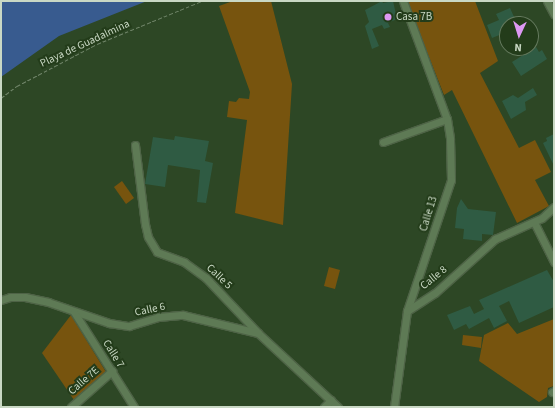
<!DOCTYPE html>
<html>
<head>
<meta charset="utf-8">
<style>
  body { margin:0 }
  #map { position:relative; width:555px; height:408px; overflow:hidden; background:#2d4725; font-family:"Source Sans 3",sans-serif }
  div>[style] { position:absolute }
  .green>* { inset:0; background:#77540e }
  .water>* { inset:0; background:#385b8f }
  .building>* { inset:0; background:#2f5b43 }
  .path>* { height:1px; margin-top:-0.5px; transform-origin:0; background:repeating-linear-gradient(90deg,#71866a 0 4px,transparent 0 6px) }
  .roads { filter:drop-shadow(1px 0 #4e6346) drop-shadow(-1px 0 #4e6346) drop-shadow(0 1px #4e6346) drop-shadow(0 -1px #4e6346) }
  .minor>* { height:7px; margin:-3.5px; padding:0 3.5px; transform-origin:3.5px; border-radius:3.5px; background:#5e7a55 }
  .dots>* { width:11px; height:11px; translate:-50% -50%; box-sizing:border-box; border:2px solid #233c1a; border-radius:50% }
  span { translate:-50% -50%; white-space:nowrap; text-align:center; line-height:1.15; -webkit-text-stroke:4px #233c1a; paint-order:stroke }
  .poi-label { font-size:11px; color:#c9d8c4 }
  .left { translate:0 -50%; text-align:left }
  .street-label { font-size:11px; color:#c9d8c4 }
  .frame { position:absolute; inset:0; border:2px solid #c9d8c4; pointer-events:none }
  .north { position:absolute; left:499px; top:16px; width:40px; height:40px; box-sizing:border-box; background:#233c1a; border:1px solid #657a5e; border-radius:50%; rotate:184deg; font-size:11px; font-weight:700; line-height:16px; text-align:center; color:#c9d8c4 }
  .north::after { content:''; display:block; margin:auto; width:14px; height:18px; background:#dd98f3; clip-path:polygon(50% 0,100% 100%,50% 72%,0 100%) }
</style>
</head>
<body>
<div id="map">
  <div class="green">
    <i style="clip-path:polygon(233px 1px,271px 1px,292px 84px,283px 225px,235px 213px,247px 120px,227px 117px,229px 101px,236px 102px,239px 98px,249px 99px,250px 92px,219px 6px)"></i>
    <i style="clip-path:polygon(407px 1px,475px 1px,498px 61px,480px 73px,519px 148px,535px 140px,551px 172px,535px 180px,549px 206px,517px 223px,452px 90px,444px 95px)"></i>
    <i style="clip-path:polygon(122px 181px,134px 198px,126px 204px,114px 187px)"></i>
    <i style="clip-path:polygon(329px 267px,340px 270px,335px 289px,324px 286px)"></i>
    <i style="clip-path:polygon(71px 315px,106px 372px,74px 400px,42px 353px)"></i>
    <i style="clip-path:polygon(554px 319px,554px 386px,548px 388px,547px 397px,539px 402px,479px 361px,484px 335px,508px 323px,517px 334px)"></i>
    <i style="clip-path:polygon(463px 335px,482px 337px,481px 348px,462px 345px)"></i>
  </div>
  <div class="water">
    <i style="clip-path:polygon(1px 1px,147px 1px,59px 36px,1px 77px)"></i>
  </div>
  <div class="building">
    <i style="clip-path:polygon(382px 1px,383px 3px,393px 1px,397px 19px,388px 23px,390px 27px,384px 29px,382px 25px,372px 29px,379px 46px,372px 49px,365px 26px,369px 22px,365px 10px)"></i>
    <i style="clip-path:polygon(510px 8px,515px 19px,518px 17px,521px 24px,507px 24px,507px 32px,492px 38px,487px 25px,499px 20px,496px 14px)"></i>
    <i style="clip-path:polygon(536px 47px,539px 52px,542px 50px,547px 59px,521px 76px,512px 62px)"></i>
    <i style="clip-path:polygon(533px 88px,537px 95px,525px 102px,526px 110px,511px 119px,502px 101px,513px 95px,518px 98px)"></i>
    <i style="clip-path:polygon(554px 134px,554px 166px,543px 143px,547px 141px,546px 138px)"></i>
    <i style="clip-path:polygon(175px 136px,209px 141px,205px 161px,213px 163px,206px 203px,197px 202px,200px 170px,168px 165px,165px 187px,145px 184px,153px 137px,174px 140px)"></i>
    <i style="clip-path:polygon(461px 199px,468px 209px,496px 212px,493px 235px,482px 234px,482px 241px,463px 239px,464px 229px,455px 228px,457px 208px)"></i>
    <i style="clip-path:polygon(547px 270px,554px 282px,554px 307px,519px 323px,509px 301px,499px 306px,507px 321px,494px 328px,489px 318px,469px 329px,466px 324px,454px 330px,447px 315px,470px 306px,474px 314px,484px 309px,479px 300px)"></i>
  </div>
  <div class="path">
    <i style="left:1px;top:98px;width:20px;rotate:-37deg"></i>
    <i style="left:17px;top:86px;width:90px;rotate:-27.7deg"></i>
    <i style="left:97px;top:44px;width:113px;rotate:-22.3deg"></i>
  </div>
  <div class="roads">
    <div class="minor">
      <i style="left:403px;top:1px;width:126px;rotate:69.6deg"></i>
      <i style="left:547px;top:1px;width:15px;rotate:62deg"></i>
      <i style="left:383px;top:142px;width:68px;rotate:-19.8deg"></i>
      <i style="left:447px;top:119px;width:20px;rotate:81deg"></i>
      <i style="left:450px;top:139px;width:41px;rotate:88.6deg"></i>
      <i style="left:451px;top:180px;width:138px;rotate:108.6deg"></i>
      <i style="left:135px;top:145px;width:80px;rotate:82.8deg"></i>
      <i style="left:145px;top:224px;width:13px;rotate:77deg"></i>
      <i style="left:148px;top:237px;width:17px;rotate:59deg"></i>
      <i style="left:157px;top:252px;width:29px;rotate:20deg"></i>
      <i style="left:184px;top:262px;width:27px;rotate:36deg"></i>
      <i style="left:206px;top:278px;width:76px;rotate:46.6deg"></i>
      <i style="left:258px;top:333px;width:109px;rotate:42.8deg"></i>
      <i style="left:534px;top:222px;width:45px;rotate:63.4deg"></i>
      <i style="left:1px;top:300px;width:9px;rotate:-18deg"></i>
      <i style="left:10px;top:297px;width:15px"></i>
      <i style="left:25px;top:297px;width:24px;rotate:12deg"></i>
      <i style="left:48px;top:302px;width:65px;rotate:19deg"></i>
      <i style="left:109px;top:323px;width:20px;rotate:9deg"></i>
      <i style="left:129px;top:326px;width:30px;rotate:-17deg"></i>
      <i style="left:158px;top:317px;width:25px;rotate:-5deg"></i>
      <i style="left:183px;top:315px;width:77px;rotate:13.5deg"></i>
      <i style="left:74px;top:312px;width:112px;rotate:57.7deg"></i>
      <i style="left:552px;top:392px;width:2px;rotate:-27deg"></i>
      <i style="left:71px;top:407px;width:55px;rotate:-41.3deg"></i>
      <i style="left:324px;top:407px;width:10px;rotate:-45deg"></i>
      <i style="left:394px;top:407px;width:97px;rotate:-82.3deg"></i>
      <i style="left:407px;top:311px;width:33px;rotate:-33deg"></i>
      <i style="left:435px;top:293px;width:81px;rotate:-42deg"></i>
      <i style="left:495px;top:239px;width:51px;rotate:-24.1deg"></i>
      <i style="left:542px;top:218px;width:16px;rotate:-43deg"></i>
    </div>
  </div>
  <div class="dots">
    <i style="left:388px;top:17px;background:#dd98f3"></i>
  </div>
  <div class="poi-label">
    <span class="left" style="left:396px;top:17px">Casa 7B</span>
  </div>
  <div class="street-label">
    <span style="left:85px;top:44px;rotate:-25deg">Playa de Guadalmina</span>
    <span style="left:429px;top:214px;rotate:-73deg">Calle 13</span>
    <span style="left:219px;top:277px;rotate:43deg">Calle 5</span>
    <span style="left:434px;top:278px;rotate:-39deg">Calle 8</span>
    <span style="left:150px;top:310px;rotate:-12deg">Calle 6</span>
    <span style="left:113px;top:354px;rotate:58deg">Calle 7</span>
    <span style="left:84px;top:381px;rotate:-41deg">Calle 7E</span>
  </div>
  <div class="frame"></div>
  <div class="north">N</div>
</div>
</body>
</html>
